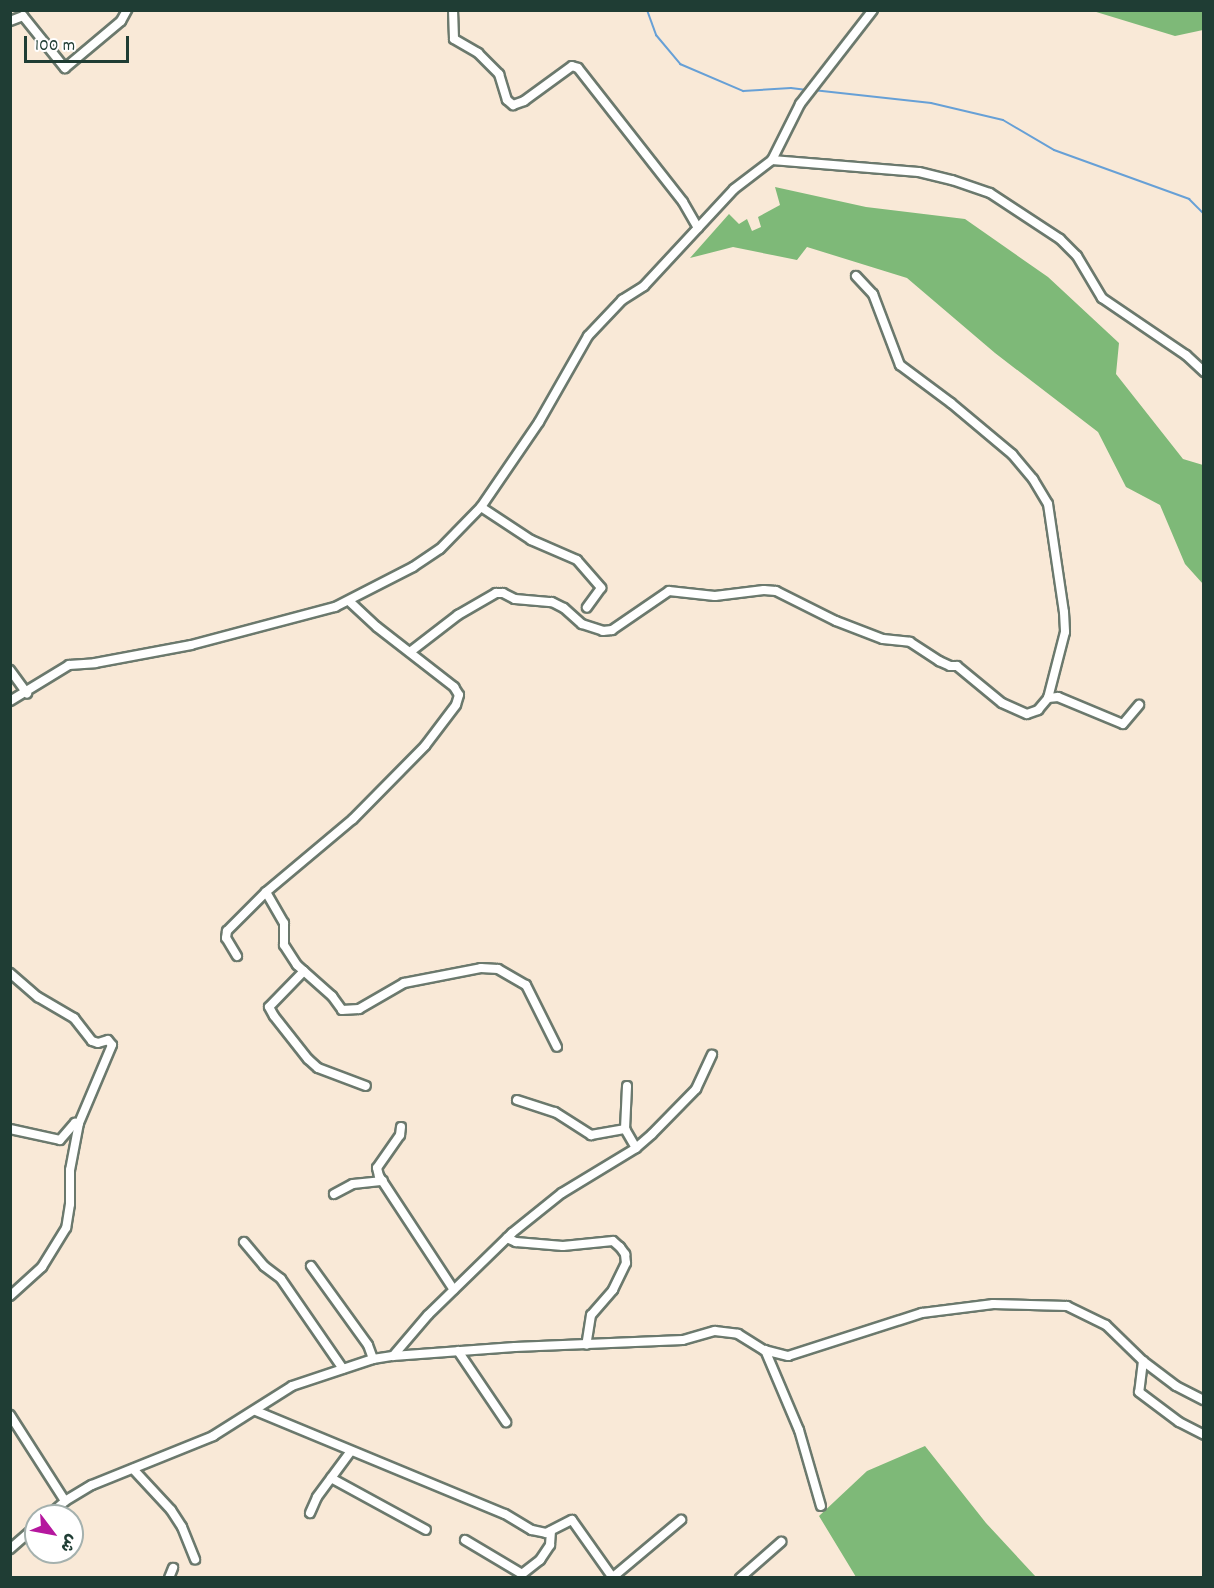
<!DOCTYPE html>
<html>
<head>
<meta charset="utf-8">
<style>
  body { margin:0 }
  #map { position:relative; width:1214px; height:1588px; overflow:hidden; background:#f9e9d7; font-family:Dekko,"Playpen Sans Arabic",sans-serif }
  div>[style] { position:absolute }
  .forest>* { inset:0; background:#7eb978 }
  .stream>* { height:2px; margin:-1px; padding:0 1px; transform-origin:1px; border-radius:1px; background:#67a0d6 }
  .roads { filter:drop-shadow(2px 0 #6b796d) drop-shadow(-2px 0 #6b796d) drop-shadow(0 2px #6b796d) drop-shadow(0 -2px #6b796d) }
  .minor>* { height:8px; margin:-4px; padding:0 4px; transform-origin:4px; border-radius:4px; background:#fff }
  span { translate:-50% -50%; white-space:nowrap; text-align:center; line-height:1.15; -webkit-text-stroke:4.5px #fff; paint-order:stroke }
  .frame { position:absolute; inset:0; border:12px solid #1f3d34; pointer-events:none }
  .north { position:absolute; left:24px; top:1504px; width:60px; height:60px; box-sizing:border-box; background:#fff; border:2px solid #a5b1ae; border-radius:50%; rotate:122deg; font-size:16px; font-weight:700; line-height:24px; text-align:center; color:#1f3d34 }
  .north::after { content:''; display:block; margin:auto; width:21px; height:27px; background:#b5179e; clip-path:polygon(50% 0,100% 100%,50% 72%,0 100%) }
  .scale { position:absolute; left:24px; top:36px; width:105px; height:27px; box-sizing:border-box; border:3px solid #1f3d34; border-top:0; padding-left:8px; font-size:18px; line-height:21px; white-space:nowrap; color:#1f3d34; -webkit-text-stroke:4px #fff; paint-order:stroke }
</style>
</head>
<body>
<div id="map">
  <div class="forest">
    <i style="clip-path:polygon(1093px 11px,1203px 11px,1203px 30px,1175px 36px)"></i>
    <i style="clip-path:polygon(775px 187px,866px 207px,965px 219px,1048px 277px,1119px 343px,1116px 374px,1183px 459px,1203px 465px,1203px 584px,1185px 564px,1160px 505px,1126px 487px,1098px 432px,995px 353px,907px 278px,807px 247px,797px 260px,733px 247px,690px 258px,729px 214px,739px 224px,747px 219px,752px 231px,761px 227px,758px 217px,780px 205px)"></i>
    <i style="clip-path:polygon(925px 1446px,986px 1523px,1036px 1577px,856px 1577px,819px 1516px,867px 1471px)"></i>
  </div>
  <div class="stream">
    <i style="left:647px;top:10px;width:27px;rotate:70deg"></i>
    <i style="left:656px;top:35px;width:38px;rotate:50deg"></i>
    <i style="left:680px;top:64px;width:69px;rotate:23.2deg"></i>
    <i style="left:743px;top:91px;width:48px;rotate:-3.6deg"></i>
    <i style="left:791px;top:88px;width:16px;rotate:7deg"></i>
    <i style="left:813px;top:90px;width:119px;rotate:6.3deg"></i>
    <i style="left:931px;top:103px;width:74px;rotate:13.3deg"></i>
    <i style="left:1003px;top:120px;width:59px;rotate:30.5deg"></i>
    <i style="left:1054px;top:150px;width:144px;rotate:19.9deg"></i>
    <i style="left:1189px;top:199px;width:21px;rotate:45deg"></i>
  </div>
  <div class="roads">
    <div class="minor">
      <i style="left:453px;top:10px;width:29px;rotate:88deg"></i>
      <i style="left:454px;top:39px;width:28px;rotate:30deg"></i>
      <i style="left:478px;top:53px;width:30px;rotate:45deg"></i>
      <i style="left:499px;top:74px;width:27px;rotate:73deg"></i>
      <i style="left:507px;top:100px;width:8px;rotate:40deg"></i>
      <i style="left:513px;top:105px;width:12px;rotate:-20deg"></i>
      <i style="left:524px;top:101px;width:59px;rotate:-36.1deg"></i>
      <i style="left:572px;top:66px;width:6px;rotate:18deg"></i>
      <i style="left:578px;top:68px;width:170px;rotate:51.9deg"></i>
      <i style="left:683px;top:202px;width:30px;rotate:60deg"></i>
      <i style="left:10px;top:21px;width:14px;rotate:-21deg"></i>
      <i style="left:23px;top:16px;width:67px;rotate:51.1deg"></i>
      <i style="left:65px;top:68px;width:73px;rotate:-40deg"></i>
      <i style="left:121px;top:21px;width:13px;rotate:-61deg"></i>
      <i style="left:772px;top:160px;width:63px;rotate:-63.4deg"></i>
      <i style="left:800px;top:104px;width:119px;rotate:-52.2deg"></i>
      <i style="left:856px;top:276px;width:25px;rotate:47deg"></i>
      <i style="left:873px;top:294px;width:76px;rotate:69.2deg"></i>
      <i style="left:900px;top:365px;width:64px;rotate:36.7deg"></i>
      <i style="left:951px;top:403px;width:80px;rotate:39.9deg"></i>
      <i style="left:1012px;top:454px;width:33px;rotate:50deg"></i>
      <i style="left:1033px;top:479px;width:29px;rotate:59deg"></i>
      <i style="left:1048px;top:504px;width:109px;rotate:81.6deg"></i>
      <i style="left:1064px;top:612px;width:20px;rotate:87deg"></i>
      <i style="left:1065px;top:632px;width:68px;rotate:104.4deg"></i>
      <i style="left:481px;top:507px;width:60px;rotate:33.4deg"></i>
      <i style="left:531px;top:540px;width:50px;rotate:23.5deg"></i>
      <i style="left:577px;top:560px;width:37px;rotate:49deg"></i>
      <i style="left:601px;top:588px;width:24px;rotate:126deg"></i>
      <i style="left:349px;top:601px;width:38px;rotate:43deg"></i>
      <i style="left:377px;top:627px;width:98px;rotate:37.9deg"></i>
      <i style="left:454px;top:687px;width:9px;rotate:58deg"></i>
      <i style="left:459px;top:695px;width:10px;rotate:107deg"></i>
      <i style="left:456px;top:705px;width:51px;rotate:127.1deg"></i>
      <i style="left:425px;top:746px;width:103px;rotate:134.6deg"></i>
      <i style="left:353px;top:819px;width:114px;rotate:140deg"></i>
      <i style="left:266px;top:892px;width:36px;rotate:60deg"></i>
      <i style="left:284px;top:923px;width:22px;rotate:90deg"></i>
      <i style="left:284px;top:945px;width:24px;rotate:57deg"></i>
      <i style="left:297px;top:965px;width:47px;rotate:41.5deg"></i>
      <i style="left:332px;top:996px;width:17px;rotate:54deg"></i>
      <i style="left:342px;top:1010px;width:17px;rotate:-3deg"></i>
      <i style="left:359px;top:1009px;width:52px;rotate:-30deg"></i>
      <i style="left:404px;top:983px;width:78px;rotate:-11deg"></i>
      <i style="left:481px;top:968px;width:17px;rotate:3deg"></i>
      <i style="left:498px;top:969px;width:32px;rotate:30deg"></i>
      <i style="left:526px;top:985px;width:69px;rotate:63.4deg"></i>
      <i style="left:410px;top:652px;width:61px;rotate:-37.6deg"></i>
      <i style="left:458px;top:615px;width:44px;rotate:-30.1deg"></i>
      <i style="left:496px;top:593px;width:7px"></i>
      <i style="left:503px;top:593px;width:13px;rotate:27deg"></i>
      <i style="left:515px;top:599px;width:37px;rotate:5deg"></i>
      <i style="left:552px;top:602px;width:13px;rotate:27deg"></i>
      <i style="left:564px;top:608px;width:24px;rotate:42deg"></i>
      <i style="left:582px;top:624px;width:22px;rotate:18deg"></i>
      <i style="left:603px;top:631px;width:9px;rotate:-6deg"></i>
      <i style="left:612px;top:630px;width:69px;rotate:-34.4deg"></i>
      <i style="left:669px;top:591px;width:46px;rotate:6.2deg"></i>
      <i style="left:715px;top:596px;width:49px;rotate:-7deg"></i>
      <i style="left:764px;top:590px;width:12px;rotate:5deg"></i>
      <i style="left:776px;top:591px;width:67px;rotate:26.6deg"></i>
      <i style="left:836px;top:621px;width:50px;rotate:21deg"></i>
      <i style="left:883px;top:639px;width:27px;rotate:6deg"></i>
      <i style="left:910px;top:642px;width:35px;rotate:33deg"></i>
      <i style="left:939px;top:661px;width:12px;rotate:24deg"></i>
      <i style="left:950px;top:666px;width:7px"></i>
      <i style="left:957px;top:666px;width:58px;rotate:39.4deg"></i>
      <i style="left:1002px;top:703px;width:27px;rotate:24deg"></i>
      <i style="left:1027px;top:714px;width:12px;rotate:-20deg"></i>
      <i style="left:1038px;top:710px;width:16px;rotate:-50deg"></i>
      <i style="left:1048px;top:698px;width:10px;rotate:-6deg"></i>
      <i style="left:1058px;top:697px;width:70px;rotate:22.6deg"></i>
      <i style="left:1123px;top:724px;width:25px;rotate:-50deg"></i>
      <i style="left:10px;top:670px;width:29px;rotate:54deg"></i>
      <i style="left:10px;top:701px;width:69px;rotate:-31.4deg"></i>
      <i style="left:69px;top:665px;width:26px;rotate:-4deg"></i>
      <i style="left:95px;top:663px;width:98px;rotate:-10.6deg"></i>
      <i style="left:191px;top:645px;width:149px;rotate:-14.8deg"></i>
      <i style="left:335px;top:607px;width:88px;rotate:-27.1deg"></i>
      <i style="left:413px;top:567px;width:32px;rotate:-34deg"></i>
      <i style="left:440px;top:549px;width:59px;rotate:-45.7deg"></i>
      <i style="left:481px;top:507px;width:103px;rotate:-55.7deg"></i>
      <i style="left:539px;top:422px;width:99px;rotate:-60.3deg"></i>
      <i style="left:588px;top:336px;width:50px;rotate:-46.6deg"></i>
      <i style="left:622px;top:300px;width:26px;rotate:-32deg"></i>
      <i style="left:644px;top:286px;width:132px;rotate:-47.1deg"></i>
      <i style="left:734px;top:189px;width:48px;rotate:-37.3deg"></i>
      <i style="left:772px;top:160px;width:147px;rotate:4.7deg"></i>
      <i style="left:919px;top:172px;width:34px;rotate:14deg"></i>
      <i style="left:952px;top:180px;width:40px;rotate:18.9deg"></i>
      <i style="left:990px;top:193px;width:84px;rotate:33.3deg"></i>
      <i style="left:1060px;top:239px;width:24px;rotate:45deg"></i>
      <i style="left:1077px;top:256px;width:49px;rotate:59.2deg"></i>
      <i style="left:1102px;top:298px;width:102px;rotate:34.2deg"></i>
      <i style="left:1186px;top:355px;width:25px;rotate:43deg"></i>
      <i style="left:237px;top:956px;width:21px;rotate:-121deg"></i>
      <i style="left:226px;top:938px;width:7px;rotate:-82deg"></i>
      <i style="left:227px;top:931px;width:55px;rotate:-45deg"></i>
      <i style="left:304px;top:971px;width:50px;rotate:134.2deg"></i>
      <i style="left:269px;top:1007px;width:10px;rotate:61deg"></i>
      <i style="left:274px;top:1016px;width:55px;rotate:51.7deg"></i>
      <i style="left:308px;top:1059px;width:13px;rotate:42deg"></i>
      <i style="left:318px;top:1068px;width:51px;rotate:20.6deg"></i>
      <i style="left:10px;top:973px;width:37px;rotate:41deg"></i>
      <i style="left:38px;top:997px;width:42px;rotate:30.3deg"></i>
      <i style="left:74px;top:1018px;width:29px;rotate:52deg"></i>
      <i style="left:92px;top:1041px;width:6px;rotate:18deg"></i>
      <i style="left:98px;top:1043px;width:10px;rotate:-17deg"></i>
      <i style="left:108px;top:1040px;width:6px;rotate:51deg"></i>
      <i style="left:112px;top:1045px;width:85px;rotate:112.9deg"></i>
      <i style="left:79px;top:1123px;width:48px;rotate:100.8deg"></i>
      <i style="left:70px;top:1170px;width:34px;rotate:90deg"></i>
      <i style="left:70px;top:1204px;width:24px;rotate:99deg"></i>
      <i style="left:66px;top:1228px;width:46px;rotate:121.6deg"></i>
      <i style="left:42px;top:1267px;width:43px;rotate:137.8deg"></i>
      <i style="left:517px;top:1100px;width:40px;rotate:18deg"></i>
      <i style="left:555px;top:1112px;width:43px;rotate:32.6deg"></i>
      <i style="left:591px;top:1135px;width:35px;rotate:-10deg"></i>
      <i style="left:625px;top:1129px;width:22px;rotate:60deg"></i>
      <i style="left:401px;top:1127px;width:8px;rotate:97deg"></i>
      <i style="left:400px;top:1135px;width:40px;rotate:124.9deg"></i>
      <i style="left:377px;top:1168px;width:8px;rotate:76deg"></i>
      <i style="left:379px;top:1176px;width:136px;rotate:56.7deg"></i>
      <i style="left:10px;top:1129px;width:51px;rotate:12.4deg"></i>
      <i style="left:60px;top:1140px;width:23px;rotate:-49deg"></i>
      <i style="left:75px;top:1123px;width:4px"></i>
      <i style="left:625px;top:1129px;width:43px;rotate:-87.3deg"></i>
      <i style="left:334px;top:1194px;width:21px;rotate:-28deg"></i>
      <i style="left:353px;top:1184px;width:30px;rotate:-6deg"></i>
      <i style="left:507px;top:1238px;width:10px;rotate:24deg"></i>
      <i style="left:516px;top:1242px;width:47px;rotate:4.9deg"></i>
      <i style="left:563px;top:1246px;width:50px;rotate:-5.7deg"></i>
      <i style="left:613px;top:1241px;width:9px;rotate:41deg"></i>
      <i style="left:620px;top:1247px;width:9px;rotate:54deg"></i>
      <i style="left:625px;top:1254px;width:9px;rotate:84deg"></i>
      <i style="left:626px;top:1263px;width:30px;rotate:116deg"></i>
      <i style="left:613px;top:1290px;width:33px;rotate:131deg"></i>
      <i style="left:591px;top:1315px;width:30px;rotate:99deg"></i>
      <i style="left:244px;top:1242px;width:31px;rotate:50deg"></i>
      <i style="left:264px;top:1266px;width:21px;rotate:37deg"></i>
      <i style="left:281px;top:1279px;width:109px;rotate:55.4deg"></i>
      <i style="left:311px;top:1266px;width:97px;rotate:54.2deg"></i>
      <i style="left:368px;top:1345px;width:15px;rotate:70deg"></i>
      <i style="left:765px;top:1350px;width:87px;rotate:67deg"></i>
      <i style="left:799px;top:1430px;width:79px;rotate:73.9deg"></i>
      <i style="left:458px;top:1351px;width:86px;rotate:55.9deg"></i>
      <i style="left:393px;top:1356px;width:54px;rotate:-49.5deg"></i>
      <i style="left:428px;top:1315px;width:117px;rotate:-44.3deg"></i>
      <i style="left:512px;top:1233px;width:64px;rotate:-38.7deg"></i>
      <i style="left:562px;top:1193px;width:87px;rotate:-31.3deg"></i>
      <i style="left:636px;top:1148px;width:21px;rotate:-41deg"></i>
      <i style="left:652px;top:1134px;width:63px;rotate:-45.6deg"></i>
      <i style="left:696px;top:1089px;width:38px;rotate:-65deg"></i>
      <i style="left:1143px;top:1361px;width:31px;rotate:97deg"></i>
      <i style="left:1139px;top:1392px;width:50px;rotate:36.9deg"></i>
      <i style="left:1179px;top:1422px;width:28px;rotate:27deg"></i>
      <i style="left:256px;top:1411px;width:269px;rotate:22.5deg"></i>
      <i style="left:505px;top:1514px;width:31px;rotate:31deg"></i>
      <i style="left:532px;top:1530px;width:14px;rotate:12deg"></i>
      <i style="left:546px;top:1533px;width:29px;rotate:-27deg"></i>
      <i style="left:572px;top:1520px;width:71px;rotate:54.7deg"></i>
      <i style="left:10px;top:1415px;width:102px;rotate:57.4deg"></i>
      <i style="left:133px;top:1469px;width:56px;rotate:47.2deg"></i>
      <i style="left:171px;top:1510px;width:20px;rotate:57deg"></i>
      <i style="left:182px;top:1527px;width:35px;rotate:68deg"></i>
      <i style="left:331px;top:1478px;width:108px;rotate:28.7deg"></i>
      <i style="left:310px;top:1513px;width:17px;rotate:-66deg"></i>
      <i style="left:317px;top:1497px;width:57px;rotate:-53.5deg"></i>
      <i style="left:48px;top:1516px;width:23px;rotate:-41deg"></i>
      <i style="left:65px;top:1501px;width:31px;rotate:-31deg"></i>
      <i style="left:92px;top:1485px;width:131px;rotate:-22deg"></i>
      <i style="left:213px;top:1436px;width:93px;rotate:-32.3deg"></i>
      <i style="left:292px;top:1386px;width:85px;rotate:-18.4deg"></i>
      <i style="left:373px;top:1359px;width:20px;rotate:-9deg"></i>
      <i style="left:393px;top:1356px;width:122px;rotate:-4.2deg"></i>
      <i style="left:515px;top:1347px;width:168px;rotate:-2.4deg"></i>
      <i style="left:683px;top:1340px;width:33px;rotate:-16deg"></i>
      <i style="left:715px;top:1331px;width:23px;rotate:7deg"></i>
      <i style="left:738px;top:1334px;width:31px;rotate:32deg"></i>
      <i style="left:764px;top:1350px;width:25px;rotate:14deg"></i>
      <i style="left:788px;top:1356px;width:141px;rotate:-17.8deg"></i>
      <i style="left:922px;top:1313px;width:72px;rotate:-7.2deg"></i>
      <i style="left:993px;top:1304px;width:74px;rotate:1.5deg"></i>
      <i style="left:1067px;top:1306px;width:43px;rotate:26deg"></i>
      <i style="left:1106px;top:1325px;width:52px;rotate:44.2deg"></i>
      <i style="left:1143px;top:1361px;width:41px;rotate:37.1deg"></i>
      <i style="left:1176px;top:1386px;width:31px;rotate:27deg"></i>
      <i style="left:465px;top:1540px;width:66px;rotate:30.8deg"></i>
      <i style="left:522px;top:1574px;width:23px;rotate:-38deg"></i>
      <i style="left:540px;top:1560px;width:18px;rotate:-56deg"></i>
      <i style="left:550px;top:1545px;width:14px;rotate:-86deg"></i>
      <i style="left:10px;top:1549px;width:35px;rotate:-41deg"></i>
      <i style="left:613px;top:1577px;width:89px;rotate:-40deg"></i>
      <i style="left:169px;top:1578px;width:11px;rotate:-68deg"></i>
      <i style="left:740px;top:1578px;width:55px;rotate:-41.3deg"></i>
    </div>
  </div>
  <div class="frame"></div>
  <div class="north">ش</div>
  <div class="scale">100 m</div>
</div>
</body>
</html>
